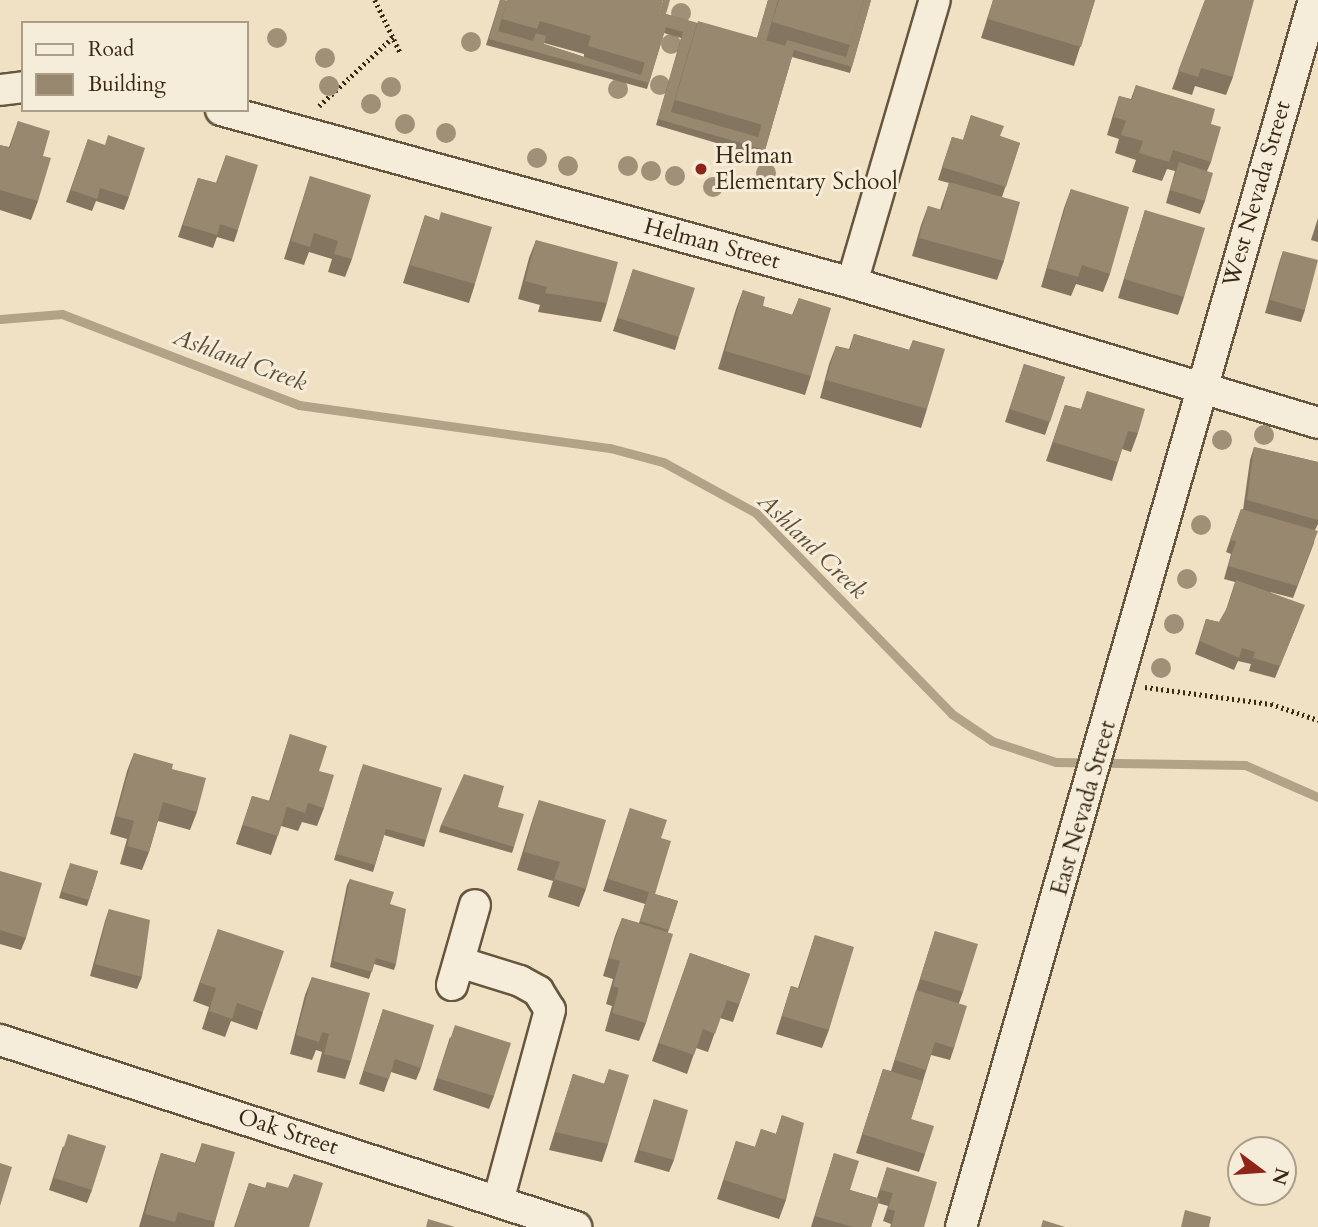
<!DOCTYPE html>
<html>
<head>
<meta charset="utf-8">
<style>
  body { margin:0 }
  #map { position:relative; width:1318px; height:1227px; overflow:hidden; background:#f0e1c5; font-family:Cardo,serif }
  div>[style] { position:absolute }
  .stream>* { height:9px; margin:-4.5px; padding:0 4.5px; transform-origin:4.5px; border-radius:4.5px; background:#b2a288 }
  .path>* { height:4.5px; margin-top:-2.25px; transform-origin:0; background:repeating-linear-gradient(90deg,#392812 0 2px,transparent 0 5.5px) }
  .roads { filter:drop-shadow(2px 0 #67563f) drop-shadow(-2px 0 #67563f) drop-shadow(0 2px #67563f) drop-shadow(0 -2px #67563f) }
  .minor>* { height:30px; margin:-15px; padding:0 15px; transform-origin:15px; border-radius:15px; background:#f5ecd9 }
  .trees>* { width:20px; height:20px; margin:-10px; border-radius:50%; background:#a09077 }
  .wall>* { inset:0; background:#83755f }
  .building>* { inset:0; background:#98886f }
  .dots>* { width:19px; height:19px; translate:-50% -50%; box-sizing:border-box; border:4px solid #f5ecd9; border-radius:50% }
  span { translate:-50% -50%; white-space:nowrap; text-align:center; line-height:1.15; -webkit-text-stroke:6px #f5ecd9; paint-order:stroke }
  .poi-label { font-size:23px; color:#392812 }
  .left { translate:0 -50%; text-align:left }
  .street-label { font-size:23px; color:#392812 }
  .water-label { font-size:24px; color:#5d4d35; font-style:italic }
  .legend { position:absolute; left:21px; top:21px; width:228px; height:91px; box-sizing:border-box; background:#f5ecd9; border:2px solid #aa9e89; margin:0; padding:9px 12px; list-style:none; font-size:21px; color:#392812 }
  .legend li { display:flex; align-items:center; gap:14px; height:35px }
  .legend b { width:35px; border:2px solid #aa9e89 }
  .north { position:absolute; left:1227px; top:1136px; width:70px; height:70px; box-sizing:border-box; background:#f5ecd9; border:2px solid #aa9e89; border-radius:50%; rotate:106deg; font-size:19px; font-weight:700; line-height:28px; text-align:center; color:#392812 }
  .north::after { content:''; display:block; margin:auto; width:24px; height:32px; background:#8f2418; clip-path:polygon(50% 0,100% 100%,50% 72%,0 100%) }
</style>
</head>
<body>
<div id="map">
  <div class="stream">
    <i style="left:0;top:319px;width:62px;rotate:-4.6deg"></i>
    <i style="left:62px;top:314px;width:254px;rotate:21deg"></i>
    <i style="left:299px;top:405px;width:314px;rotate:7.9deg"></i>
    <i style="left:610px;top:448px;width:55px;rotate:14.8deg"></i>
    <i style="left:663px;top:462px;width:106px;rotate:28.7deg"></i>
    <i style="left:756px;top:513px;width:281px;rotate:45.7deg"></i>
    <i style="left:952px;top:714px;width:48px;rotate:34deg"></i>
    <i style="left:992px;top:741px;width:67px;rotate:18.2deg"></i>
    <i style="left:1056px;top:762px;width:189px;rotate:0.9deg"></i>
    <i style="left:1245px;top:765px;width:80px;rotate:23.7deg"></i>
  </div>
  <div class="path">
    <i style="left:375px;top:0;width:58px;rotate:64.3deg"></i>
    <i style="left:319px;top:106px;width:101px;rotate:-43deg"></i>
    <i style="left:1145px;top:687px;width:127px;rotate:7.7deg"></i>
    <i style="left:1271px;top:704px;width:50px;rotate:18.8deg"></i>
  </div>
  <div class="roads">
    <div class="minor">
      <i style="left:0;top:90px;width:23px;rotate:-7deg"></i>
      <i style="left:221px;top:110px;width:654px;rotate:15.33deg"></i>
      <i style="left:852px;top:283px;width:487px;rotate:16.7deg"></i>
      <i style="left:852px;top:283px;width:295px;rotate:-73.7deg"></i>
      <i style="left:459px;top:962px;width:64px;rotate:17.3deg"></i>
      <i style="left:520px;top:981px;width:21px;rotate:29deg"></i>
      <i style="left:538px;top:991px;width:22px;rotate:58deg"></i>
      <i style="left:550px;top:1010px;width:198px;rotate:105.2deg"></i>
      <i style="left:452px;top:985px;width:83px;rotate:-74deg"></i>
      <i style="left:0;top:1040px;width:606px;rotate:17.99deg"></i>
      <i style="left:961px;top:1227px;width:1277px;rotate:-73.95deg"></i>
    </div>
  </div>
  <div class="trees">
    <i style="left:681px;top:13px"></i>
    <i style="left:277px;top:38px"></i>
    <i style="left:471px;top:42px"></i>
    <i style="left:671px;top:44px"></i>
    <i style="left:325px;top:58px"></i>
    <i style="left:660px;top:85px"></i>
    <i style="left:329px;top:86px"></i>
    <i style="left:391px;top:87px"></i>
    <i style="left:618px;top:89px"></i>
    <i style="left:371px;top:104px"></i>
    <i style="left:405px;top:124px"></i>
    <i style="left:446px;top:133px"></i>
    <i style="left:537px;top:158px"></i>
    <i style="left:568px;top:166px"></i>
    <i style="left:628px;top:166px"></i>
    <i style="left:651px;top:171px"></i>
    <i style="left:766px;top:173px"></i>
    <i style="left:675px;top:176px"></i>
    <i style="left:713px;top:187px"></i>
    <i style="left:1264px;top:435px"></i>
    <i style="left:1222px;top:440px"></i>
    <i style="left:1201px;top:525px"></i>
    <i style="left:1187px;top:579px"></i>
    <i style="left:1174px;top:624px"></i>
    <i style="left:1161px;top:668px"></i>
  </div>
  <div class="wall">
    <i style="clip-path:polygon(evenodd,500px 0,666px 14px,697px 23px,757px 38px,768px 0,871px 0,850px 73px,792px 57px,763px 157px,656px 125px,681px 38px,664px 33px,647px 89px,486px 45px,500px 0,544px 43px,584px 54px,584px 57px,544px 44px,544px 43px)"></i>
    <i style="clip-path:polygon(993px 0,1095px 0,1074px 66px,981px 38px)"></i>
    <i style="clip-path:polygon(1205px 0,1233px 77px,1226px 95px,1195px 86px,1192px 95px,1172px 89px)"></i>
    <i style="clip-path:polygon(1136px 85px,1211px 124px,1211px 162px,1207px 171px,1205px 201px,1200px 214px,1166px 203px,1175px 171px,1167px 169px,1162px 181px,1132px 172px,1136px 160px,1115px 153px,1119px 139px,1107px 135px,1113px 115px,1119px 96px,1131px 99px)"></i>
    <i style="clip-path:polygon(971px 115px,1000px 136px,1020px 143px,1002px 197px,1004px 261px,997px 280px,912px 256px,921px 225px,928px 206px,940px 210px,949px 183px,938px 180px,952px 137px,963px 140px)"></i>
    <i style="clip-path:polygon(18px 121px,43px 156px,38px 201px,31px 220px,0 210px,0 145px,9px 147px)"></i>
    <i style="clip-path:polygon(88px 139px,129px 197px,124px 210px,96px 201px,92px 211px,66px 202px)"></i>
    <i style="clip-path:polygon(226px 155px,238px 230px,234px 242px,217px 237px,213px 248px,178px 237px,198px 178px,216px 183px)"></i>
    <i style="clip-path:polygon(310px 176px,352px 259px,345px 277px,328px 272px,332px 259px,309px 252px,304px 265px,284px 259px)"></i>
    <i style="clip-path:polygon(1071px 189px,1110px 274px,1103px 292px,1076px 284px,1071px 296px,1041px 287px,1064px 208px)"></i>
    <i style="clip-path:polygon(1145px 210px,1184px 297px,1178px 315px,1118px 298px)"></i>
    <i style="clip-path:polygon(425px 215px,475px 284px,469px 303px,403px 283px)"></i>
    <i style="clip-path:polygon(1318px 218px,1318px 242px,1311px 240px)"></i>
    <i style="clip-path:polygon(536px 240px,607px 303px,601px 322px,538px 312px,540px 305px,518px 299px,529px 258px)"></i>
    <i style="clip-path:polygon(1283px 251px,1305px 310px,1301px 322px,1265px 313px,1279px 263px)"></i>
    <i style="clip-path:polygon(633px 269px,679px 337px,675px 350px,613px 331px)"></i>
    <i style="clip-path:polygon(743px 290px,763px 306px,792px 315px,799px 298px,811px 376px,805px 395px,718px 369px,736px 309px)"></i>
    <i style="clip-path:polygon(854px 334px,909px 350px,913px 340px,927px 409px,921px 428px,820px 398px,829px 364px,836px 346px,849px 349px)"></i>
    <i style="clip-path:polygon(1024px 364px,1065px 377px,1045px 435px,1005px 422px)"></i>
    <i style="clip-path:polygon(1087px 391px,1138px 433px,1131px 452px,1122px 449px,1112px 481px,1046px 461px,1065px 405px,1081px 409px)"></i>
    <i style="clip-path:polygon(1254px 447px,1318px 462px,1318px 524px,1315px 530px,1314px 543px,1293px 598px,1270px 592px,1300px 617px,1275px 678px,1249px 671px,1251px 664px,1238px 661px,1234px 670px,1195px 654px,1206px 619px,1219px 622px,1226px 610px,1235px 582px,1224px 579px,1231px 554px,1226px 552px,1241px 509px,1243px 510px,1250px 460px)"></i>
    <i style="clip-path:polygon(290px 734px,319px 771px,324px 808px,317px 826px,302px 822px,298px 831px,281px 826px,271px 855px,236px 844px,252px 796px,269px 801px)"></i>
    <i style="clip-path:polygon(134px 753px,172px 769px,197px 812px,190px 830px,158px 821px,149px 852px,142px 870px,120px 864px,127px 839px,110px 834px,127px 771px)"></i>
    <i style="clip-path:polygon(361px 770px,426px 840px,424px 847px,384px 835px,373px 872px,334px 860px)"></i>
    <i style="clip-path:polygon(539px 800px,586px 889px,579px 907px,548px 897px,553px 881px,517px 870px,533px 818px)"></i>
    <i style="clip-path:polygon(498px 807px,514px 847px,512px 853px,439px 832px,441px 825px)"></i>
    <i style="clip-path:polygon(630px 808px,661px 838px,655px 894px,678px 901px,668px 932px,646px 1023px,639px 1041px,605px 1031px,612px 1006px,606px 1004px,613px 979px,603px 976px,615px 936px,622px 918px,639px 923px,645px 904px,603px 891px)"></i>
    <i style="clip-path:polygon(68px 869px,98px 871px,87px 906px,59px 898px)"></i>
    <i style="clip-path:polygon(0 871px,26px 938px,21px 950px,0 944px)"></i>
    <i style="clip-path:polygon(350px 879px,390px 904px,396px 964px,394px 970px,374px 964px,369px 979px,330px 967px,347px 885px)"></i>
    <i style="clip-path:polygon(109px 909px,142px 977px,137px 989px,90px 976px,105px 921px)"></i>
    <i style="clip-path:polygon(218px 929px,263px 1012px,257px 1030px,231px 1021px,225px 1037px,202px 1029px,209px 1007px,193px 1001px)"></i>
    <i style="clip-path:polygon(935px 931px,963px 992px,959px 1003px,954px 1048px,950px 1060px,931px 1055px,911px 1119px,925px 1154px,919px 1172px,856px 1153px,883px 1069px,891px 1071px)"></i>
    <i style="clip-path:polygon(815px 935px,829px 1030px,822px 1048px,776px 1034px,791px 986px,798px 988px)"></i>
    <i style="clip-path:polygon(690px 953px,750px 974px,733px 1022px,720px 1018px,708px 1052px,696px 1048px,687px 1074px,652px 1061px)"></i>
    <i style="clip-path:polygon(312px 977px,351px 1061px,345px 1079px,317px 1072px,322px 1052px,316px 1050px,312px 1060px,290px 1054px,305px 995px)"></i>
    <i style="clip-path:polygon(383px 1009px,421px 1068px,416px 1080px,391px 1072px,384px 1092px,359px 1084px)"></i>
    <i style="clip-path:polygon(450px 1037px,494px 1096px,489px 1109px,433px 1090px)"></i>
    <i style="clip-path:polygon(609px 1069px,608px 1144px,602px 1162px,549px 1150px,573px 1074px,604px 1084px)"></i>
    <i style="clip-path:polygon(654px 1099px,674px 1160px,669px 1172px,634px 1162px)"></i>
    <i style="clip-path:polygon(782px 1115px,786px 1200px,779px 1219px,717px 1199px,736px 1141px,755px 1147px,761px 1129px,776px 1134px)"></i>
    <i style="clip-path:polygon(202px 1143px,215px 1222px,214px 1227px,139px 1227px,155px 1172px,161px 1153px,195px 1163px)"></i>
    <i style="clip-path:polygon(63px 1146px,92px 1190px,87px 1203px,49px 1190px)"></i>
    <i style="clip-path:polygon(834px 1153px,850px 1190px,877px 1198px,887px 1167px,924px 1227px,890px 1227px,891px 1224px,883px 1221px,888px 1206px,878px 1203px,871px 1227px,811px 1227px)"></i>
    <i style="clip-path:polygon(294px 1174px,309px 1227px,234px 1227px,249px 1183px,265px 1188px,288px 1188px)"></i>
  </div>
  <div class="building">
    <i style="clip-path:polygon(500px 0,507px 1px,498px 31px,533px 41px,536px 33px,546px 36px,544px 44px,641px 75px,663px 0,670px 0,666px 14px,697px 23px,671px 112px,758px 137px,787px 40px,846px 57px,864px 0,871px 0,852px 67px,794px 50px,765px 150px,658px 119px,683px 32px,666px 27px,649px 83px,489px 39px)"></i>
    <i style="clip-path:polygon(507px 0,663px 0,646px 63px,588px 46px,591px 36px,540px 21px,537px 29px,502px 19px)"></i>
    <i style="clip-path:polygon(768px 0,778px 0,766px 41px,757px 38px)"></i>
    <i style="clip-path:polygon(779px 0,864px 0,850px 45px,772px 22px)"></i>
    <i style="clip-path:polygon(993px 0,1095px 0,1081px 47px,988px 19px)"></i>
    <i style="clip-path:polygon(1205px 0,1254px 0,1233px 77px,1201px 68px,1198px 77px,1178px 71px)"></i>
    <i style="clip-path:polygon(698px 21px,786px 46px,763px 125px,675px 100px)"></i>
    <i style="clip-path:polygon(1136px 85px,1215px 109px,1211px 124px,1221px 127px,1211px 162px,1173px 150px,1169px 162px,1139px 153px,1143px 141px,1121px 135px,1126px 121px,1114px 117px,1119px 96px,1132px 100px)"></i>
    <i style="clip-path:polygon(971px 115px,1004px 126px,1000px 136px,1020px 143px,1006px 187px,942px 167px,952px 137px,963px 140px)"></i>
    <i style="clip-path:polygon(18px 121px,50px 131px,43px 156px,51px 158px,38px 201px,0 190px,0 145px,10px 148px)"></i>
    <i style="clip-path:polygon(108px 135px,145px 148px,129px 197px,100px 188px,97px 199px,71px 190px,88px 139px,105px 145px)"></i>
    <i style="clip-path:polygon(226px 155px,258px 165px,238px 230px,220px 224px,217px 235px,183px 225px,198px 178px,217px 183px)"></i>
    <i style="clip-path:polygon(1179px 162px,1213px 173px,1205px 201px,1170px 190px)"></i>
    <i style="clip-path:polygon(310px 176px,371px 195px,352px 259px,334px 254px,338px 241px,314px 233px,310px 247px,291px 241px)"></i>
    <i style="clip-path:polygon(949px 182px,1020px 202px,1004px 261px,919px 238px,928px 206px,942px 210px)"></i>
    <i style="clip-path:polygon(1071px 189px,1129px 207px,1110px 274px,1082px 265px,1078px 277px,1047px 268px)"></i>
    <i style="clip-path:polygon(1145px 210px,1205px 228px,1184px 297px,1124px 279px)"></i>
    <i style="clip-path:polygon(441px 212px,492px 227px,475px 284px,410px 265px,425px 215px,439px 220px)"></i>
    <i style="clip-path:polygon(536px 240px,618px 262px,607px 303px,545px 293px,547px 287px,525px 281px)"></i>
    <i style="clip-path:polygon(1283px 251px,1318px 260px,1305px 310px,1270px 300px)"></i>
    <i style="clip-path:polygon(633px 269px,695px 288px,679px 337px,618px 318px)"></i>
    <i style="clip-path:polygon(743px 290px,765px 297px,763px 306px,793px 315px,799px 298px,831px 308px,811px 376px,725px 351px)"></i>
    <i style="clip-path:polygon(854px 334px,910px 350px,913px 340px,945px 349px,927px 409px,826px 380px,836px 346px,850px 350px)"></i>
    <i style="clip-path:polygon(1024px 364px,1065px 377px,1050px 422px,1010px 409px)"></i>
    <i style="clip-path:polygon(1087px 391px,1145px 409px,1138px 433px,1128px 431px,1118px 462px,1053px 442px,1065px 405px,1081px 409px)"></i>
    <i style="clip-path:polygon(1254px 447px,1318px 462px,1318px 520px,1247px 500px)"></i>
    <i style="clip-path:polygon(1241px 509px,1318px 531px,1297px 586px,1228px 566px,1236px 541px,1230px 540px)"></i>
    <i style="clip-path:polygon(1236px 580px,1305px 605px,1280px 666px,1253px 658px,1255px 652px,1242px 648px,1239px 658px,1200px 641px,1206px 619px,1219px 622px,1228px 606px)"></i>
    <i style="clip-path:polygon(290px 734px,327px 746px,319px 771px,334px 775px,324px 808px,308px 803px,305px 813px,287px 807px,278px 836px,243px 825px,252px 796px,270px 801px)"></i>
    <i style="clip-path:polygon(134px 753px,173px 764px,172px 769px,206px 778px,197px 812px,163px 802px,149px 852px,127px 846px,134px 821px,116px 816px)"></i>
    <i style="clip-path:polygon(363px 764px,442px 788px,426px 840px,386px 829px,375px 865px,336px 854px)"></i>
    <i style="clip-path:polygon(464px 774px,504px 786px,498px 807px,524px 814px,514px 847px,441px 825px)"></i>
    <i style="clip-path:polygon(539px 800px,606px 820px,586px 889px,554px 879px,560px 862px,524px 852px)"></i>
    <i style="clip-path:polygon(630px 808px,667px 820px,661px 838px,671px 841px,655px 894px,678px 901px,669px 930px,640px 921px,649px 892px,608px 879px)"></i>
    <i style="clip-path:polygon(70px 863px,98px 871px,89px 900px,62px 892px)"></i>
    <i style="clip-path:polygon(0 871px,42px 883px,26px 938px,0 930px)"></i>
    <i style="clip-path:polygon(350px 879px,394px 892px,390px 904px,406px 909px,396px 964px,376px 958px,372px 972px,333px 961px)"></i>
    <i style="clip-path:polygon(109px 909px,150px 920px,142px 977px,95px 964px)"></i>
    <i style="clip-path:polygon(622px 918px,673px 934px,646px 1023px,612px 1013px,619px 988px,613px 986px,620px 961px,609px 958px)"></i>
    <i style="clip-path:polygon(218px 929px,284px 951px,263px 1012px,237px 1003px,232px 1019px,209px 1011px,216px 988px,200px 983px)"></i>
    <i style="clip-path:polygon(935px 931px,978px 944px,963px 992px,920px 979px)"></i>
    <i style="clip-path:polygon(815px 935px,854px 947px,829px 1030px,782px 1016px,791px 986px,799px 989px)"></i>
    <i style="clip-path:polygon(690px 953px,750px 974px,739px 1004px,727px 1000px,715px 1034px,703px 1029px,694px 1055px,659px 1043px)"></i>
    <i style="clip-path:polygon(312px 977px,370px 993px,351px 1061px,324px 1054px,329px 1034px,322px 1032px,319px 1042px,296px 1035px)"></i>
    <i style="clip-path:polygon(916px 990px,967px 1006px,954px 1048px,935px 1042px,926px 1070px,895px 1060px)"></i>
    <i style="clip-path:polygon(383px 1009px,434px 1025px,421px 1068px,395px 1059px,389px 1079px,364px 1071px)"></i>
    <i style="clip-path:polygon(455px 1025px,511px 1043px,494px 1096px,437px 1078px)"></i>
    <i style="clip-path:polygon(609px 1069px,629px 1075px,608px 1144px,555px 1132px,573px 1074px,605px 1084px)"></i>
    <i style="clip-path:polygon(883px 1069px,923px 1081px,911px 1119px,934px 1126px,925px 1154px,862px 1134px)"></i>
    <i style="clip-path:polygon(654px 1099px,688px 1110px,674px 1160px,639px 1150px)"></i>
    <i style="clip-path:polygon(782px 1115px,804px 1123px,786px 1200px,724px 1180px,736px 1141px,755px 1147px,761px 1129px,776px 1134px)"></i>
    <i style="clip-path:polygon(68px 1134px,106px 1146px,92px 1190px,54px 1178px)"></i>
    <i style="clip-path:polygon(202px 1143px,235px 1152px,215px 1222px,178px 1212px,175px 1222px,145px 1214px,161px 1153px,196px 1163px)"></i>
    <i style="clip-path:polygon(834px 1153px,859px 1161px,850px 1190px,880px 1199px,871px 1227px,853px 1227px,815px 1216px)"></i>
    <i style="clip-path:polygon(0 1163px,12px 1167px,0 1206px)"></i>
    <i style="clip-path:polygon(887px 1167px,937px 1182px,924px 1227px,891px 1227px,895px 1211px,888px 1209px,893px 1193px,880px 1190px)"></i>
    <i style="clip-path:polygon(294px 1174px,323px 1183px,309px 1227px,235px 1227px,249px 1183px,265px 1188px,267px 1182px,289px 1188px)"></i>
    <i style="clip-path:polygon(1185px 1210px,1211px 1217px,1209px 1227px,1181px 1227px)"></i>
    <i style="clip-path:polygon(428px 1219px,455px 1227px,426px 1227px)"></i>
    <i style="clip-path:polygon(1043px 1220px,1065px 1227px,1041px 1227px)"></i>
  </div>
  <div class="dots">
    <i style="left:701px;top:169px;background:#8f2418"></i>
  </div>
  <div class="poi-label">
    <span class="left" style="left:715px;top:169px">Helman<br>Elementary School</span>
  </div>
  <div class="street-label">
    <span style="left:1257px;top:194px;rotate:-74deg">West Nevada Street</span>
    <span style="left:712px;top:244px;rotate:15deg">Helman Street</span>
    <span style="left:1084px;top:808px;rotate:-74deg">East Nevada Street</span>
    <span style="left:288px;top:1132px;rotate:18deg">Oak Street</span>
  </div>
  <div class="water-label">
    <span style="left:240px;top:360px;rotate:20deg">Ashland Creek</span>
    <span style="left:812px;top:546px;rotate:44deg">Ashland Creek</span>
  </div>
  <ul class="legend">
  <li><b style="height:9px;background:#f5ecd9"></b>Road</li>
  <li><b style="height:19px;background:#98886f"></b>Building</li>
  </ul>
  <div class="north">N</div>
</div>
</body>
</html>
